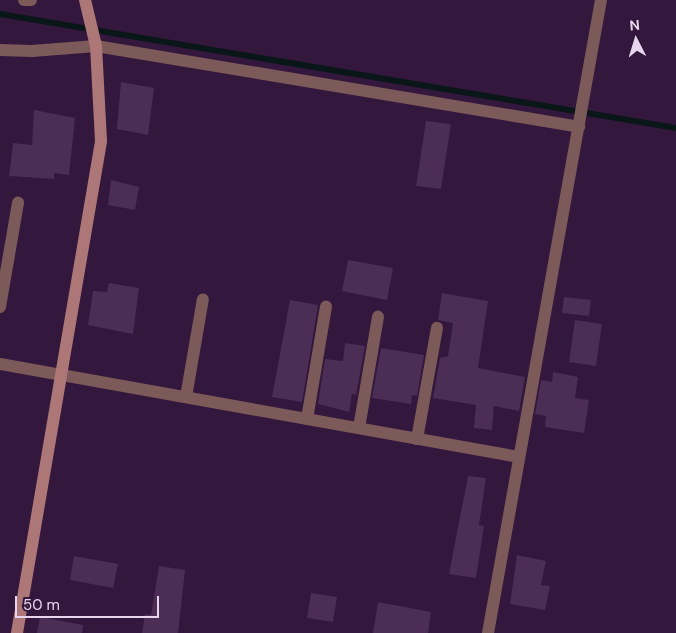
<!DOCTYPE html>
<html>
<head>
<meta charset="utf-8">
<style>
  body { margin:0 }
  #map { position:relative; width:676px; height:633px; overflow:hidden; background:#34173d; font-family:"DM Sans",sans-serif }
  div>[style] { position:absolute }
  .stream>* { height:5.5px; margin:-2.75px; padding:0 2.75px; transform-origin:2.75px; border-radius:2.75px; background:#091718 }
  .building>* { inset:0; background:#4b2d55 }
  .street>* { height:12px; margin:-6px; padding:0 6px; transform-origin:6px; border-radius:6px; background:#7c5a5a }
  .secondary>* { height:12px; margin:-6px; padding:0 6px; transform-origin:6px; border-radius:6px; background:#ad7778 }
  span { translate:-50% -50%; white-space:nowrap; text-align:center; line-height:1.15; -webkit-text-stroke:4px #34173d; paint-order:stroke }
  .north { position:absolute; left:611px; top:15px; width:50px; height:50px; -webkit-text-stroke:4px #34173d; paint-order:stroke; rotate:355deg; font-size:14px; font-weight:700; line-height:20px; text-align:center; color:#e7d5ed }
  .north::after { content:''; display:block; margin:auto; width:18px; height:22px; background:#e7d5ed; clip-path:polygon(50% 0,100% 100%,50% 72%,0 100%) }
  .scale { position:absolute; left:15px; top:596px; width:144px; height:22px; box-sizing:border-box; border:2px solid #e7d5ed; border-top:0; padding-left:6px; font-size:15px; line-height:18px; white-space:nowrap; color:#e7d5ed; -webkit-text-stroke:4px #34173d; paint-order:stroke }
</style>
</head>
<body>
<div id="map">
  <div class="stream">
    <i style="left:0;top:14px;width:686px;rotate:9.57deg"></i>
  </div>
  <div class="building">
    <i style="clip-path:polygon(121px 82px,154px 88px,148px 135px,117px 129px)"></i>
    <i style="clip-path:polygon(34px 110px,75px 118px,69px 175px,54px 173px,54px 179px,9px 176px,13px 143px,32px 145px)"></i>
    <i style="clip-path:polygon(426px 121px,451px 124px,441px 189px,416px 186px)"></i>
    <i style="clip-path:polygon(111px 180px,139px 187px,135px 210px,108px 205px)"></i>
    <i style="clip-path:polygon(348px 260px,393px 268px,387px 300px,342px 291px)"></i>
    <i style="clip-path:polygon(109px 283px,139px 288px,133px 334px,88px 325px,93px 291px,107px 292px)"></i>
    <i style="clip-path:polygon(442px 293px,488px 301px,478px 368px,525px 377px,519px 411px,494px 406px,492px 430px,474px 428px,476px 405px,433px 398px,440px 358px,448px 356px,453px 323px,438px 320px)"></i>
    <i style="clip-path:polygon(564px 297px,591px 300px,589px 316px,562px 313px)"></i>
    <i style="clip-path:polygon(290px 300px,318px 305px,302px 402px,272px 397px)"></i>
    <i style="clip-path:polygon(575px 320px,602px 324px,596px 366px,569px 362px)"></i>
    <i style="clip-path:polygon(345px 343px,365px 346px,356px 395px,352px 394px,349px 412px,318px 404px,325px 359px,343px 361px)"></i>
    <i style="clip-path:polygon(381px 348px,424px 355px,417px 396px,412px 395px,411px 404px,372px 398px)"></i>
    <i style="clip-path:polygon(553px 372px,578px 377px,575px 398px,589px 400px,584px 433px,545px 427px,546px 416px,535px 414px,541px 380px,552px 382px)"></i>
    <i style="clip-path:polygon(468px 476px,486px 478px,479px 525px,484px 526px,476px 578px,449px 574px)"></i>
    <i style="clip-path:polygon(517px 555px,546px 561px,541px 585px,550px 586px,545px 610px,510px 604px)"></i>
    <i style="clip-path:polygon(74px 556px,118px 564px,113px 588px,70px 580px)"></i>
    <i style="clip-path:polygon(159px 566px,185px 570px,178px 633px,142px 633px,145px 614px,151px 615px)"></i>
    <i style="clip-path:polygon(311px 593px,337px 597px,333px 622px,307px 618px)"></i>
    <i style="clip-path:polygon(378px 602px,431px 612px,428px 633px,373px 633px)"></i>
    <i style="clip-path:polygon(40px 617px,83px 625px,82px 633px,37px 633px)"></i>
  </div>
  <div class="street">
    <i style="left:24px;top:0;width:7px"></i>
    <i style="left:0;top:50px;width:32px;rotate:2deg"></i>
    <i style="left:32px;top:51px;width:64px;rotate:-4.5deg"></i>
    <i style="left:96px;top:46px;width:490px;rotate:9.5deg"></i>
    <i style="left:0;top:307px;width:106px;rotate:-80.2deg"></i>
    <i style="left:0;top:364px;width:527px;rotate:10.16deg"></i>
    <i style="left:186px;top:397px;width:99px;rotate:-80.2deg"></i>
    <i style="left:307px;top:419px;width:114px;rotate:-80.4deg"></i>
    <i style="left:359px;top:428px;width:113px;rotate:-80.3deg"></i>
    <i style="left:417px;top:439px;width:113px;rotate:-79.8deg"></i>
    <i style="left:488px;top:633px;width:643px;rotate:-79.88deg"></i>
  </div>
  <div class="secondary">
    <i style="left:17px;top:633px;width:499px;rotate:-80.3deg"></i>
    <i style="left:101px;top:141px;width:95px;rotate:-93deg"></i>
    <i style="left:96px;top:46px;width:47px;rotate:-103.4deg"></i>
  </div>
  <div class="north">N</div>
  <div class="scale">50 m</div>
</div>
</body>
</html>
